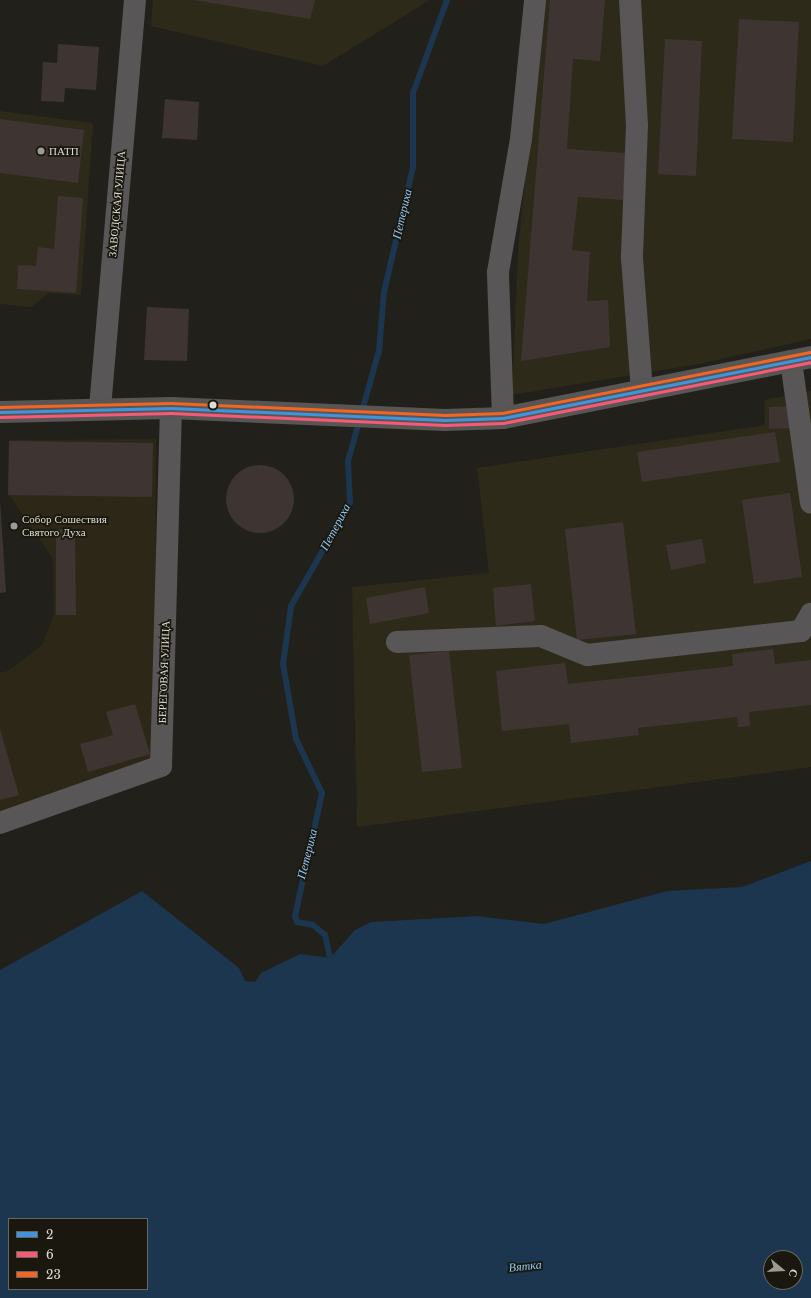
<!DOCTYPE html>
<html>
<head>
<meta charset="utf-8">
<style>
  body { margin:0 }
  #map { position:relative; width:811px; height:1298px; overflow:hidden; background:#21201a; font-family:"Libre Baskerville",serif }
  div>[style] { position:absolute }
  .commercial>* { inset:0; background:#2d2717 }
  .built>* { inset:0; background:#2d2a1a }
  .water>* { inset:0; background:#1b364e }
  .stream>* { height:6px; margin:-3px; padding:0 3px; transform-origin:3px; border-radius:3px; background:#1b364e }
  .building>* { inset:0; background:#3e3533 }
  .round { border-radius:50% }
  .minor>* { height:22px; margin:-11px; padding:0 11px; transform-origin:11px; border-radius:11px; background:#585656 }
  .major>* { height:22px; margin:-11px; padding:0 11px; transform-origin:11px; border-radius:11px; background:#585655 }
  .bus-1>* { height:3px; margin:-1.5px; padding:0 1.5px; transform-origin:1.5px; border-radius:1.5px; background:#4094de }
  .bus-2>* { height:3px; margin:-1.5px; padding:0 1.5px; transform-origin:1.5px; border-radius:1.5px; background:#f75a77 }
  .bus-3>* { height:3px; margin:-1.5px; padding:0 1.5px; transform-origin:1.5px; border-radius:1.5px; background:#f26522 }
  .dots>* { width:11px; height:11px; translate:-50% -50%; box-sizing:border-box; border:2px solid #1a180e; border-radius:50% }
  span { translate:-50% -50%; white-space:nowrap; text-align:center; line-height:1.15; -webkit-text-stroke:3.5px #1a180e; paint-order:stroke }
  .poi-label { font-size:11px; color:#deddd5 }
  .left { translate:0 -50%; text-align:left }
  .street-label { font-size:11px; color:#deddd5 }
  .water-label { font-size:12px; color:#93c8fb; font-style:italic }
  .legend { position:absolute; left:8px; top:1218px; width:140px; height:72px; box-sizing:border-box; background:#1a180e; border:1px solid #68675e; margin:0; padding:5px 7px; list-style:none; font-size:12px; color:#deddd5 }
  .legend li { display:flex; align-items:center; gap:8px; height:20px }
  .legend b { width:20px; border:1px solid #68675e }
  .north { position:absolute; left:763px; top:1250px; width:40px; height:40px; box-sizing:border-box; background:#1a180e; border:1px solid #68675e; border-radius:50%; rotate:108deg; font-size:11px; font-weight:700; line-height:16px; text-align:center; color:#deddd5 }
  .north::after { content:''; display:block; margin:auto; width:14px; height:18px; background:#9c9b94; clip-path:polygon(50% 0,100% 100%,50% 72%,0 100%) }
</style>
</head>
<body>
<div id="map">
  <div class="commercial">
    <i style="clip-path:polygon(156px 439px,155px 756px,0 812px,0 672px,8px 671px,42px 645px,54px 614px,53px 559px,8px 493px,9px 440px)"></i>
  </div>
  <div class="built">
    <i style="clip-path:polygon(153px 0,430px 0,323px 66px,151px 26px)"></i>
    <i style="clip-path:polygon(542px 0,811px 0,811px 339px,699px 364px,512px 395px,518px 252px)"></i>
    <i style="clip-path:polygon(0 111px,93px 123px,81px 295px,49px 293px,31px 307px,0 304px)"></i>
    <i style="clip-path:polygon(811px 391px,811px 767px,357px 827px,352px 587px,489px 573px,477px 468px,765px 425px,764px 400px)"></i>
  </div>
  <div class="water">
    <i style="clip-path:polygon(evenodd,811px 861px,811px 1298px,0 1298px,0 970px,142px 891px,239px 968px,245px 981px,255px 982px,261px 973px,300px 954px,330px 958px,355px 930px,371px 922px,477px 916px,544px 924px,667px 891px,742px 887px,811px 861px,9px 1219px,147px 1219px,147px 1289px,9px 1289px,9px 1219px,811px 861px,771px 1258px,795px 1258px,795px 1282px,771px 1282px,771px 1258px)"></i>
  </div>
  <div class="stream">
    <i style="left:330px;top:958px;width:24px;rotate:-102deg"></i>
    <i style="left:325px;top:935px;width:16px;rotate:-140deg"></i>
    <i style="left:313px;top:925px;width:16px;rotate:-169deg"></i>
    <i style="left:297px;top:922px;width:6px;rotate:-108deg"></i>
    <i style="left:295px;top:916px;width:126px;rotate:-77.6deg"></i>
    <i style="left:322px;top:793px;width:60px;rotate:-115.7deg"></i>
    <i style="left:296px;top:739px;width:76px;rotate:-99.8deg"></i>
    <i style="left:283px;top:664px;width:59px;rotate:-82.1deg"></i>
    <i style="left:291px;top:606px;width:119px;rotate:-60.2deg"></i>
    <i style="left:350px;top:503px;width:42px;rotate:-92.7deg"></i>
    <i style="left:348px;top:461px;width:114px;rotate:-74.3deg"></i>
    <i style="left:379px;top:351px;width:59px;rotate:-85.2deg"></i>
    <i style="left:384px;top:292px;width:128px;rotate:-76.9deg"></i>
    <i style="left:413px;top:167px;width:74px;rotate:-90deg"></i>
    <i style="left:413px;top:93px;width:99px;rotate:-69.9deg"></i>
  </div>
  <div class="building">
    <i style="clip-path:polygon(194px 0,315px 0,310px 19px)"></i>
    <i style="clip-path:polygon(550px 0,605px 0,600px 61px,573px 59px,567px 149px,626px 153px,623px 200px,578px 197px,572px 250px,590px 252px,587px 301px,608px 300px,610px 347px,521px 361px)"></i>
    <i style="clip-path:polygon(739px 19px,799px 22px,793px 142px,732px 139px)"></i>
    <i style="clip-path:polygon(665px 39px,702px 41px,696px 176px,658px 174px)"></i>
    <i style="clip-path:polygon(58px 44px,99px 47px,96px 90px,65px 88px,64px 102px,41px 101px,43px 62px,57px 63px)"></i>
    <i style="clip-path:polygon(165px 99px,199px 102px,197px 140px,162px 138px)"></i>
    <i style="clip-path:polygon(0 119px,84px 130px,78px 183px,0 173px)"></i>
    <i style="clip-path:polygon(58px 196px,83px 198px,76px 293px,17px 289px,18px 265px,36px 266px,38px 247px,54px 249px)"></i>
    <i style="clip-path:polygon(147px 307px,189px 309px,187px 361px,144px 360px)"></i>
    <i style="clip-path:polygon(791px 406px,793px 428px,769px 429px,769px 407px)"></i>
    <i style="clip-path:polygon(775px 432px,780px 462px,642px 482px,637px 452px)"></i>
    <i style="clip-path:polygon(9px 441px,153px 443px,152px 497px,8px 495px)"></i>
    <i class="round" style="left:226px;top:465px;width:68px;height:68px"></i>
    <i style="clip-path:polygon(790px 493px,802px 577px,754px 584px,742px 500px)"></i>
    <i style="clip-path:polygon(0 500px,6px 592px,0 593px)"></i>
    <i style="clip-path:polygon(623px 522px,636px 634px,577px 640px,565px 529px)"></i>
    <i style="clip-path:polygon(56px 529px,75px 529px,76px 615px,56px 615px)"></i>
    <i style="clip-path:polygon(702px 539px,706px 563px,671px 570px,666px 545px)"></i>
    <i style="clip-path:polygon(531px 584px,535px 621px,496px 626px,493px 588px)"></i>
    <i style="clip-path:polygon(425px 587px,429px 613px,370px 624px,366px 598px)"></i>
    <i style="clip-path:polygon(773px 649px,775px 664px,811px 660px,811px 705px,749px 712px,750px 726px,738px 727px,737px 717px,638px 728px,639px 735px,571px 743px,569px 724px,502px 731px,496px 671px,565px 663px,568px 684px,733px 666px,732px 654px)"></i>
    <i style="clip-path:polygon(449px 651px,462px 768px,422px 772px,409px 655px)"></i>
    <i style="clip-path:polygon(135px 704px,150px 754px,88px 772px,80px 744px,113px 735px,106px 712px)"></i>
    <i style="clip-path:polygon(0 729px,19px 795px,0 800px)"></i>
  </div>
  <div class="minor">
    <i style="left:630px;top:0;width:125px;rotate:86.8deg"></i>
    <i style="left:637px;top:125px;width:133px;rotate:92.2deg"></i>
    <i style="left:632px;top:258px;width:133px;rotate:85.7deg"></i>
    <i style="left:791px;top:361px;width:143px;rotate:82deg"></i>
    <i style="left:100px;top:408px;width:409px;rotate:-85.1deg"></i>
    <i style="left:503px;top:418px;width:146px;rotate:-92deg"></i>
    <i style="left:498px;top:272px;width:135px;rotate:-80.2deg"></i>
    <i style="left:521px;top:139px;width:140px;rotate:-84.2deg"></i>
    <i style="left:397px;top:642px;width:144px;rotate:-2.4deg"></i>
    <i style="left:541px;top:636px;width:50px;rotate:22.4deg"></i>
    <i style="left:587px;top:655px;width:215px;rotate:-6.4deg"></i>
    <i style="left:801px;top:631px;width:20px;rotate:-60deg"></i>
    <i style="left:0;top:823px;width:171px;rotate:-19.5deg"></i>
    <i style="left:161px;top:766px;width:358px;rotate:-88.4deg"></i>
  </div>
  <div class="major">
    <i style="left:0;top:412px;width:171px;rotate:-1.3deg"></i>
    <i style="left:171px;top:408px;width:274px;rotate:2.5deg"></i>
    <i style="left:445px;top:420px;width:58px;rotate:-2deg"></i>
    <i style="left:503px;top:418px;width:314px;rotate:-11.2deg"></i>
  </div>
  <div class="bus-1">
    <i style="left:0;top:412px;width:171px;rotate:-1.3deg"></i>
    <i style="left:171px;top:408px;width:274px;rotate:2.5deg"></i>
    <i style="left:445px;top:420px;width:58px;rotate:-2deg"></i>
    <i style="left:503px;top:418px;width:314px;rotate:-11.2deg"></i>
  </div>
  <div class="bus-2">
    <i style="left:0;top:417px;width:171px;rotate:-1.3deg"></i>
    <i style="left:171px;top:413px;width:274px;rotate:2.5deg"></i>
    <i style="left:445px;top:425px;width:58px;rotate:-2deg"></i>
    <i style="left:503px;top:423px;width:314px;rotate:-11.2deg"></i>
  </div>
  <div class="bus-3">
    <i style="left:0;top:407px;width:171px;rotate:-1.3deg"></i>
    <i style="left:171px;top:403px;width:274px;rotate:2.5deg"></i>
    <i style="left:445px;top:415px;width:57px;rotate:-2deg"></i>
    <i style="left:502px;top:413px;width:314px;rotate:-11.2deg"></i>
  </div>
  <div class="dots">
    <i style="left:41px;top:151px;background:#9c9b94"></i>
    <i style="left:213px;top:405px;background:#deddd5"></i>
    <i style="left:14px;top:526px;background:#9c9b94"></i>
  </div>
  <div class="poi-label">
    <span class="left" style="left:49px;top:151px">ПАТП</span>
    <span class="left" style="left:22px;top:526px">Собор Сошествия<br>Святого Духа</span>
  </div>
  <div class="street-label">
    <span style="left:117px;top:204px;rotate:-85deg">ЗАВОДСКАЯ УЛИЦА</span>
    <span style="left:164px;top:672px;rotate:-88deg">БЕРЕГОВАЯ УЛИЦА</span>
  </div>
  <div class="water-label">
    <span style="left:402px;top:214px;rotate:-77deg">Петериха</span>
    <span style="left:335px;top:527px;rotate:-62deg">Петериха</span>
    <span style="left:307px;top:854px;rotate:-76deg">Петериха</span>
    <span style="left:525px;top:1266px;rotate:-6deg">Вятка</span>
  </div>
  <ul class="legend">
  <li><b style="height:5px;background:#4094de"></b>2</li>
  <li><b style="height:5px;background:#f75a77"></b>6</li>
  <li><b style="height:5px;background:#f26522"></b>23</li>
  </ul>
  <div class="north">С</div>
</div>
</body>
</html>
